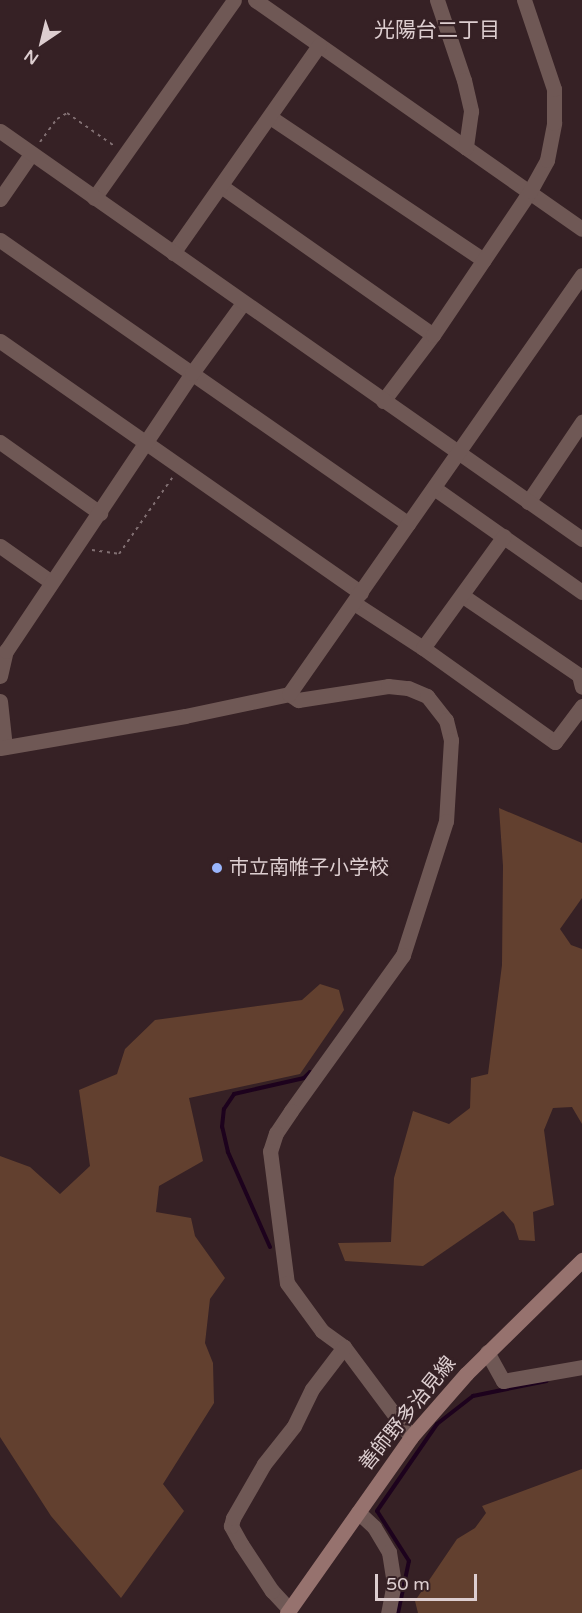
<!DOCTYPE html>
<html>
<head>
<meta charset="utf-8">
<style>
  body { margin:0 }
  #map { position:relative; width:582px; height:1613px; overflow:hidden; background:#362125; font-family:"Varela Round","Noto Sans JP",sans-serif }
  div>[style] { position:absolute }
  .green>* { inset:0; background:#62402f }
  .stream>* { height:4px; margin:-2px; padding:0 2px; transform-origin:2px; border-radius:2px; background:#1d021d }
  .path>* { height:2px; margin-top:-1px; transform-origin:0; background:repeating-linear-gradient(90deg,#816f72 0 3px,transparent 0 7.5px) }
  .minor>* { height:15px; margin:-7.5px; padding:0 7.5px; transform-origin:7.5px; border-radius:7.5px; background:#6f5855 }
  .tertiary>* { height:15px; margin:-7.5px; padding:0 7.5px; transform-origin:7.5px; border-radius:7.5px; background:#6f5855 }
  .secondary>* { height:15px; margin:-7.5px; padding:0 7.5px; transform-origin:7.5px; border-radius:7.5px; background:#96726e }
  .dots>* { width:16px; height:16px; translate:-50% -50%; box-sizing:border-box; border:3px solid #362125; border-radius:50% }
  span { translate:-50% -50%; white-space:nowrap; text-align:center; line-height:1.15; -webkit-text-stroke:4.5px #362125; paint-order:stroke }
  .poi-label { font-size:20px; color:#ddced0 }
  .left { translate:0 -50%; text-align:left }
  .street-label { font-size:20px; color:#ddced0 }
  .neighbourhood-label { font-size:21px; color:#ddced0 }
  .north { position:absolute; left:12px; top:12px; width:60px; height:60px; -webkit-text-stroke:4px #362125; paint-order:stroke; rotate:215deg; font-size:16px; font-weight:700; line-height:24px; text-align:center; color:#ddced0 }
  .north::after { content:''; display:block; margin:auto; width:21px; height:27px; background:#ddced0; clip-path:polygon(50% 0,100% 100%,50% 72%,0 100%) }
  .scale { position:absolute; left:375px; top:1574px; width:102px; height:27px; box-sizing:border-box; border:3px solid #ddced0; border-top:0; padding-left:8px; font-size:18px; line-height:21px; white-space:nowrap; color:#ddced0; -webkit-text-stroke:4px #362125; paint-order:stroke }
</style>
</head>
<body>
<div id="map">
  <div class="green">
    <i style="clip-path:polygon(499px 808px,582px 843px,582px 898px,560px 929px,571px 945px,582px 949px,582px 1124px,572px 1107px,553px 1108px,544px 1130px,554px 1205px,533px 1212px,535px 1241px,519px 1240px,514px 1224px,503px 1211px,423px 1266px,345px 1261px,338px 1243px,391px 1242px,394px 1178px,413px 1111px,449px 1124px,470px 1108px,471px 1078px,488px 1074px,502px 965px,503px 866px)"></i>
    <i style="clip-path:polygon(320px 984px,339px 990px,344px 1010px,300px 1074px,189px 1098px,203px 1161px,159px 1186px,156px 1212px,191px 1218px,195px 1236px,225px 1278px,210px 1299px,205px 1343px,213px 1363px,214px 1403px,163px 1484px,184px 1511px,121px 1598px,51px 1516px,0 1437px,0 1156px,30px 1167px,60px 1194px,90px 1166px,79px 1090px,117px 1074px,125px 1049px,155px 1020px,302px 1000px)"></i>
    <i style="clip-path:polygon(582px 1469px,582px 1613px,418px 1613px,415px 1601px,457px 1539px,475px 1528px,486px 1513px,482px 1506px)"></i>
  </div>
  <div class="stream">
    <i style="left:270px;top:1247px;width:104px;rotate:-113.9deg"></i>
    <i style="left:228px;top:1152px;width:26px;rotate:-103deg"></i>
    <i style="left:222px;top:1127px;width:18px;rotate:-84deg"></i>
    <i style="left:224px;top:1109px;width:18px;rotate:-56deg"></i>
    <i style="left:234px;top:1094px;width:72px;rotate:-12.9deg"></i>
    <i style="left:304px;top:1078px;width:8px;rotate:-45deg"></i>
    <i style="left:310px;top:1072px;width:3px;rotate:45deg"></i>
    <i style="left:398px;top:1613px;width:53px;rotate:-78.1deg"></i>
    <i style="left:409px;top:1561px;width:59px;rotate:-122.6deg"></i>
    <i style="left:377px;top:1511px;width:106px;rotate:-55.4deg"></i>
    <i style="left:437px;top:1424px;width:46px;rotate:-37.9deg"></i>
    <i style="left:473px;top:1396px;width:75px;rotate:-11.6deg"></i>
  </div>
  <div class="path">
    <i style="left:40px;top:142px;width:29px;rotate:-54deg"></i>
    <i style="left:57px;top:119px;width:12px;rotate:-31deg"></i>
    <i style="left:67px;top:113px;width:56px;rotate:34.8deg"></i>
    <i style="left:92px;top:550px;width:27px;rotate:8deg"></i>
    <i style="left:119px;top:554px;width:93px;rotate:-55.1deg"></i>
  </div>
  <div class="minor">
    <i style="left:255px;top:0;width:399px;rotate:35deg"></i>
    <i style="left:437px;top:0;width:84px;rotate:71.4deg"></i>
    <i style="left:464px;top:80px;width:32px;rotate:77deg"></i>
    <i style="left:471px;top:111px;width:37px;rotate:98deg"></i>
    <i style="left:270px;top:117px;width:257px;rotate:33.8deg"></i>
    <i style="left:221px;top:186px;width:259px;rotate:35.1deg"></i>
    <i style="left:94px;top:198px;width:242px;rotate:-54.7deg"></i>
    <i style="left:0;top:199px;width:55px;rotate:-55.4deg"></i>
    <i style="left:0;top:240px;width:497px;rotate:34.8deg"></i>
    <i style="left:173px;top:253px;width:254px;rotate:-54.9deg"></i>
    <i style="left:0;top:341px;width:440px;rotate:34.9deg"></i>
    <i style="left:383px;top:401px;width:83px;rotate:-52.9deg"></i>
    <i style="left:433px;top:335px;width:174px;rotate:-56deg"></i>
    <i style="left:530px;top:191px;width:35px;rotate:-61deg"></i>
    <i style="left:547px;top:160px;width:38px;rotate:-79deg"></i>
    <i style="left:554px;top:123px;width:34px;rotate:-90deg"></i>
    <i style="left:554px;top:89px;width:94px;rotate:-108.6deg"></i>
    <i style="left:0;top:442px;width:123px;rotate:35.4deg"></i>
    <i style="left:434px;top:488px;width:181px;rotate:35.1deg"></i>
    <i style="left:528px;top:502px;width:97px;rotate:-56deg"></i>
    <i style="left:0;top:546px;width:62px;rotate:35.2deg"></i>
    <i style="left:463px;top:596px;width:140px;rotate:34.3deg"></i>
    <i style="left:579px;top:675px;width:12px;rotate:76deg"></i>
    <i style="left:354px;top:603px;width:82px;rotate:33.1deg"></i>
    <i style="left:423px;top:648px;width:162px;rotate:35.5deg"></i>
    <i style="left:555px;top:742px;width:45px;rotate:-53.1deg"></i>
    <i style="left:423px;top:648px;width:138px;rotate:-54.1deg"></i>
    <i style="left:0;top:676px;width:26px;rotate:-77deg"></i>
    <i style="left:6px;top:651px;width:334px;rotate:-56.2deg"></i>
    <i style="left:192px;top:373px;width:87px;rotate:-53.9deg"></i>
    <i style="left:289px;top:694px;width:11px;rotate:34deg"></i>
    <i style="left:298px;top:700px;width:91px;rotate:-8.8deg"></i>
    <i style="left:388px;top:686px;width:20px;rotate:6deg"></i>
    <i style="left:408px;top:688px;width:21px;rotate:23deg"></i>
    <i style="left:427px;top:696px;width:31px;rotate:52deg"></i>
    <i style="left:446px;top:720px;width:21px;rotate:76deg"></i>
    <i style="left:451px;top:740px;width:81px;rotate:93.5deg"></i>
    <i style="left:446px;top:821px;width:141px;rotate:107.8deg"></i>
    <i style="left:403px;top:955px;width:192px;rotate:125.7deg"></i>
    <i style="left:291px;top:1111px;width:27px;rotate:124deg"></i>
    <i style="left:276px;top:1133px;width:19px;rotate:108deg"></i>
    <i style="left:270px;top:1151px;width:133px;rotate:82.7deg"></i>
    <i style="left:287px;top:1283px;width:59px;rotate:53.9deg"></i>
    <i style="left:322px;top:1331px;width:27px;rotate:36deg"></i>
    <i style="left:344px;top:1347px;width:112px;rotate:53.3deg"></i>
    <i style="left:0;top:701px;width:46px;rotate:83.8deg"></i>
    <i style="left:487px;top:1352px;width:33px;rotate:61deg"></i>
    <i style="left:503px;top:1381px;width:80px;rotate:-10deg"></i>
    <i style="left:358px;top:1512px;width:22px;rotate:43deg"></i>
    <i style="left:374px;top:1527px;width:29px;rotate:59deg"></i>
    <i style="left:389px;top:1552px;width:31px;rotate:81deg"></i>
    <i style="left:394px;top:1583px;width:31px;rotate:101deg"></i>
    <i style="left:289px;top:1609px;width:25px;rotate:-133deg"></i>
    <i style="left:272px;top:1591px;width:56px;rotate:-123.4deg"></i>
    <i style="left:241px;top:1544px;width:21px;rotate:-119deg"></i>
    <i style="left:231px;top:1526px;width:8px;rotate:-76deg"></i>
    <i style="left:233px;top:1518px;width:62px;rotate:-60.1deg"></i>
    <i style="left:264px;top:1464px;width:48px;rotate:-51.7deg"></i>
    <i style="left:294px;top:1426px;width:41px;rotate:-64.1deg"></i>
    <i style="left:312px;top:1389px;width:53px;rotate:-52.7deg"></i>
  </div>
  <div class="tertiary">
    <i style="left:0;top:131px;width:711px;rotate:35.03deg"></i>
    <i style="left:0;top:748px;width:188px;rotate:-9.8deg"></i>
    <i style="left:185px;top:716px;width:106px;rotate:-11.9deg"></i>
    <i style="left:289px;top:694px;width:511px;rotate:-55.04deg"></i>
  </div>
  <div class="secondary">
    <i style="left:287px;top:1613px;width:215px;rotate:-54.8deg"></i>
    <i style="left:411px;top:1437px;width:84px;rotate:-48.9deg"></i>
    <i style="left:466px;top:1374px;width:163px;rotate:-44.5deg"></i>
  </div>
  <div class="dots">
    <i style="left:217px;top:868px;background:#9ab5fd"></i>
  </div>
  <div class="poi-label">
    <span class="left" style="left:229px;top:868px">市立南帷子小学校</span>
  </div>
  <div class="street-label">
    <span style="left:408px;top:1414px;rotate:-51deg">善師野多治見線</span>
  </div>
  <div class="neighbourhood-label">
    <span style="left:437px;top:31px">光陽台二丁目</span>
  </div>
  <div class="north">N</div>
  <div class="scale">50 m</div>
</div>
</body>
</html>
